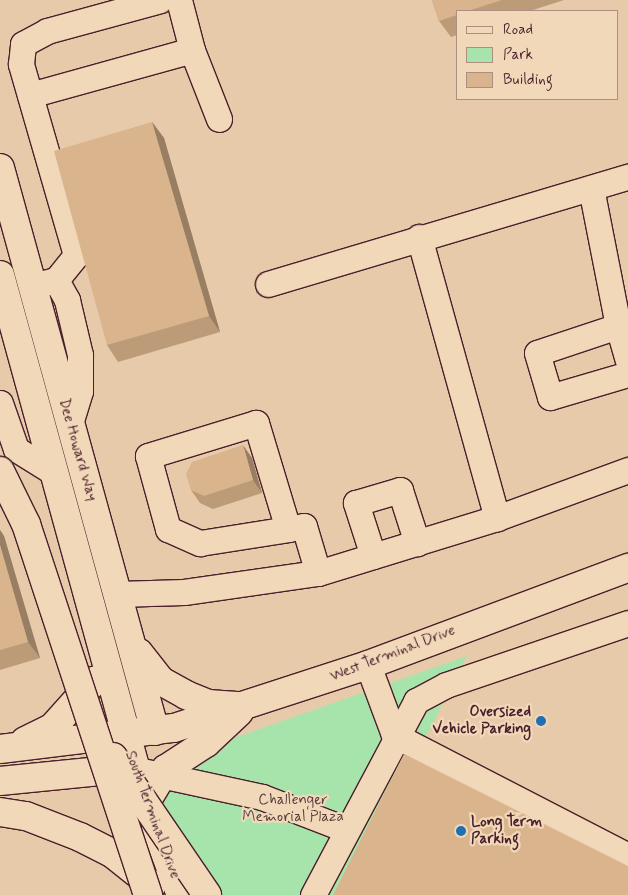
<!DOCTYPE html>
<html>
<head>
<meta charset="utf-8">
<style>
  body { margin:0 }
  #map { position:relative; width:628px; height:895px; overflow:hidden; background:#f1d8b9; font-family:Mynerve,sans-serif }
  div>[style] { position:absolute }
  .built>* { inset:0; background:#e7caa9 }
  .green>* { inset:0; background:#a6e4ab }
  .roads { filter:drop-shadow(1px 0 #4a1f2b) drop-shadow(-1px 0 #4a1f2b) drop-shadow(0 1px #4a1f2b) drop-shadow(0 -1px #4a1f2b) }
  .minor>* { height:25px; margin:-12.5px; padding:0 12.5px; transform-origin:12.5px; border-radius:12.5px; background:#f1d8b9 }
  .major>* { height:28px; margin:-14px; padding:0 14px; transform-origin:14px; border-radius:14px; background:#f1d8b9 }
  .bridges { filter:drop-shadow(1px 0 #4a1f2b) drop-shadow(-1px 0 #4a1f2b) drop-shadow(0 1px #4a1f2b) drop-shadow(0 -1px #4a1f2b) }
  .highway-bridge>* { height:28px; margin:-14px; padding:0 14px; transform-origin:14px; border-radius:14px; background:#f1d8b9 }
  .wall>* { inset:0; background:#bb9b78 }
  .shaded-wall>* { inset:0; background:#987e62 }
  .building>* { inset:0; background:#d9b48c }
  .dots>* { width:14px; height:14px; translate:-50% -50%; box-sizing:border-box; border:2px solid #f1d8b9; border-radius:50% }
  span { translate:-50% -50%; white-space:nowrap; text-align:center; line-height:1.15; -webkit-text-stroke:4.5px #f1d8b9; paint-order:stroke }
  .street-label { font-size:15px; color:#4a1f2b }
  .poi-label { font-size:15px; color:#4a1f2b; font-weight:700 }
  .right { translate:-100% -50%; text-align:right }
  .left { translate:0 -50%; text-align:left }
  .park-label { font-size:15px; color:#583d3e }
  .legend { position:absolute; left:456px; top:10px; width:162px; height:90px; box-sizing:border-box; background:#f1d8b9; border:1px solid #ae8e80; margin:0; padding:6px 9px; list-style:none; font-size:15px; color:#4a1f2b }
  .legend li { display:flex; align-items:center; gap:10px; height:25px }
  .legend b { width:25px; border:1px solid #ae8e80 }
</style>
</head>
<body>
<div id="map">
  <div class="built">
    <i style="clip-path:polygon(evenodd,0 0,628px 0,628px 895px,0 895px,0 0,457px 11px,617px 11px,617px 99px,457px 99px,457px 11px)"></i>
  </div>
  <div class="green">
    <i style="clip-path:polygon(467px 656px,345px 895px,197px 895px,161px 805px,179px 763px,217px 744px)"></i>
  </div>
  <div class="roads">
    <div class="minor">
      <i style="left:192px;top:50px;width:74px;rotate:68.6deg"></i>
      <i style="left:30px;top:95px;width:168px;rotate:-15.5deg"></i>
      <i style="left:192px;top:50px;width:52px;rotate:-104.6deg"></i>
      <i style="left:591px;top:188px;width:141px;rotate:78.9deg"></i>
      <i style="left:618px;top:326px;width:85px;rotate:161.6deg"></i>
      <i style="left:537px;top:353px;width:46px;rotate:73.5deg"></i>
      <i style="left:550px;top:397px;width:81px;rotate:-16.4deg"></i>
      <i style="left:419px;top:237px;width:292px;rotate:74.5deg"></i>
      <i style="left:56px;top:280px;width:23px;rotate:61deg"></i>
      <i style="left:67px;top:300px;width:57px;rotate:76.7deg"></i>
      <i style="left:80px;top:355px;width:36px;rotate:90deg"></i>
      <i style="left:80px;top:391px;width:34px;rotate:107deg"></i>
      <i style="left:268px;top:284px;width:376px;rotate:-16.6deg"></i>
      <i style="left:32px;top:286px;width:25px;rotate:-14deg"></i>
      <i style="left:56px;top:280px;width:32px;rotate:-51deg"></i>
      <i style="left:76px;top:255px;width:199px;rotate:-106.1deg"></i>
      <i style="left:21px;top:64px;width:20px;rotate:-84deg"></i>
      <i style="left:23px;top:44px;width:27px;rotate:-28deg"></i>
      <i style="left:47px;top:31px;width:117px;rotate:-15.3deg"></i>
      <i style="left:628px;top:321px;width:11px;rotate:153deg"></i>
      <i style="left:618px;top:326px;width:35px;rotate:74deg"></i>
      <i style="left:0;top:403px;width:49px;rotate:70.8deg"></i>
      <i style="left:16px;top:449px;width:44px;rotate:31.9deg"></i>
      <i style="left:288px;top:529px;width:111px;rotate:-106.8deg"></i>
      <i style="left:256px;top:423px;width:113px;rotate:163deg"></i>
      <i style="left:148px;top:456px;width:76px;rotate:74.7deg"></i>
      <i style="left:168px;top:529px;width:35px;rotate:24deg"></i>
      <i style="left:200px;top:543px;width:89px;rotate:-9deg"></i>
      <i style="left:288px;top:529px;width:16px;rotate:-11deg"></i>
      <i style="left:304px;top:526px;width:49px;rotate:73.4deg"></i>
      <i style="left:373px;top:556px;width:56px;rotate:-107.8deg"></i>
      <i style="left:356px;top:503px;width:46px;rotate:-16.5deg"></i>
      <i style="left:400px;top:490px;width:56px;rotate:72.2deg"></i>
      <i style="left:117px;top:594px;width:67px;rotate:-1.7deg"></i>
      <i style="left:184px;top:592px;width:135px;rotate:-8.1deg"></i>
      <i style="left:318px;top:573px;width:187px;rotate:-17.1deg"></i>
      <i style="left:497px;top:518px;width:140px;rotate:-20.1deg"></i>
      <i style="left:368px;top:665px;width:75px;rotate:69.6deg"></i>
      <i style="left:394px;top:735px;width:263px;rotate:27.3deg"></i>
      <i style="left:142px;top:771px;width:123px;rotate:12.2deg"></i>
      <i style="left:262px;top:797px;width:89px;rotate:21.1deg"></i>
      <i style="left:313px;top:895px;width:220px;rotate:-62deg"></i>
      <i style="left:416px;top:701px;width:34px;rotate:-28deg"></i>
      <i style="left:446px;top:685px;width:192px;rotate:-18.8deg"></i>
    </div>
    <div class="major">
      <i style="left:0;top:168px;width:584px;rotate:74.61deg"></i>
      <i style="left:0;top:275px;width:536px;rotate:74.64deg"></i>
      <i style="left:139px;top:653px;width:36px;rotate:52deg"></i>
      <i style="left:161px;top:681px;width:29px;rotate:29deg"></i>
      <i style="left:186px;top:695px;width:24px;rotate:22deg"></i>
      <i style="left:208px;top:704px;width:29px;rotate:4deg"></i>
      <i style="left:25px;top:741px;width:30px;rotate:-26deg"></i>
      <i style="left:52px;top:728px;width:64px;rotate:-48.1deg"></i>
      <i style="left:0;top:749px;width:175px;rotate:-6.9deg"></i>
      <i style="left:174px;top:728px;width:204px;rotate:-18deg"></i>
      <i style="left:368px;top:665px;width:278px;rotate:-20.5deg"></i>
      <i style="left:0;top:781px;width:131px;rotate:-5.7deg"></i>
      <i style="left:146px;top:802px;width:39px;rotate:-59deg"></i>
      <i style="left:166px;top:769px;width:48px;rotate:-33deg"></i>
      <i style="left:206px;top:743px;width:45px;rotate:-43.2deg"></i>
      <i style="left:0;top:812px;width:26px;rotate:9deg"></i>
      <i style="left:26px;top:816px;width:58px;rotate:21.3deg"></i>
      <i style="left:80px;top:837px;width:36px;rotate:27deg"></i>
      <i style="left:112px;top:853px;width:51px;rotate:38.7deg"></i>
      <i style="left:156px;top:829px;width:71px;rotate:69.3deg"></i>
    </div>
  </div>
  <div class="bridges">
    <div class="highway-bridge">
      <i style="left:0;top:471px;width:59px;rotate:63.9deg"></i>
      <i style="left:26px;top:524px;width:391px;rotate:71.8deg"></i>
      <i style="left:113px;top:757px;width:167px;rotate:55.7deg"></i>
    </div>
  </div>
  <div class="wall">
    <i style="clip-path:polygon(432px 0,564px 0,530px 11px,457px 11px,457px 35px,451px 37px,439px 21px)"></i>
    <i style="clip-path:polygon(152px 122px,164px 138px,220px 332px,118px 362px,107px 345px)"></i>
    <i style="clip-path:polygon(252px 458px,262px 493px,213px 509px,200px 503px,191px 490px)"></i>
    <i style="clip-path:polygon(0 530px,4px 536px,40px 658px,0 670px)"></i>
  </div>
  <div class="shaded-wall">
    <i style="clip-path:polygon(152px 122px,164px 138px,220px 332px,209px 316px)"></i>
    <i style="clip-path:polygon(243px 445px,252px 458px,262px 493px,253px 480px)"></i>
    <i style="clip-path:polygon(0 530px,4px 536px,40px 658px,28px 642px,0 545px)"></i>
  </div>
  <div class="building">
    <i style="clip-path:polygon(432px 0,502px 0,468px 11px,457px 11px,457px 15px,439px 21px)"></i>
    <i style="clip-path:polygon(152px 122px,209px 316px,107px 345px,54px 151px)"></i>
    <i style="clip-path:polygon(243px 445px,253px 480px,204px 496px,191px 490px,186px 474px,192px 462px)"></i>
    <i style="clip-path:polygon(0 545px,28px 642px,0 650px)"></i>
    <i style="clip-path:polygon(404px 754px,628px 866px,628px 895px,333px 895px)"></i>
  </div>
  <div class="dots">
    <i style="left:541px;top:721px;background:#1f6fb2"></i>
    <i style="left:461px;top:831px;background:#1f6fb2"></i>
  </div>
  <div class="street-label">
    <span style="left:77px;top:450px;rotate:74deg">Dee Howard Way</span>
    <span style="left:393px;top:654px;rotate:-21deg">West Terminal Drive</span>
    <span style="left:152px;top:815px;rotate:70deg">South Terminal Drive</span>
  </div>
  <div class="poi-label">
    <span class="right" style="left:531px;top:721px">Oversized<br>Vehicle Parking</span>
    <span class="left" style="left:471px;top:831px">Long Term<br>Parking</span>
  </div>
  <div class="park-label">
    <span style="left:293px;top:809px">Challenger<br>Memorial Plaza</span>
  </div>
  <ul class="legend">
  <li><b style="height:6px;background:#f1d8b9"></b>Road</li>
  <li><b style="height:14px;background:#a6e4ab"></b>Park</li>
  <li><b style="height:14px;background:#d9b48c"></b>Building</li>
  </ul>
</div>
</body>
</html>
